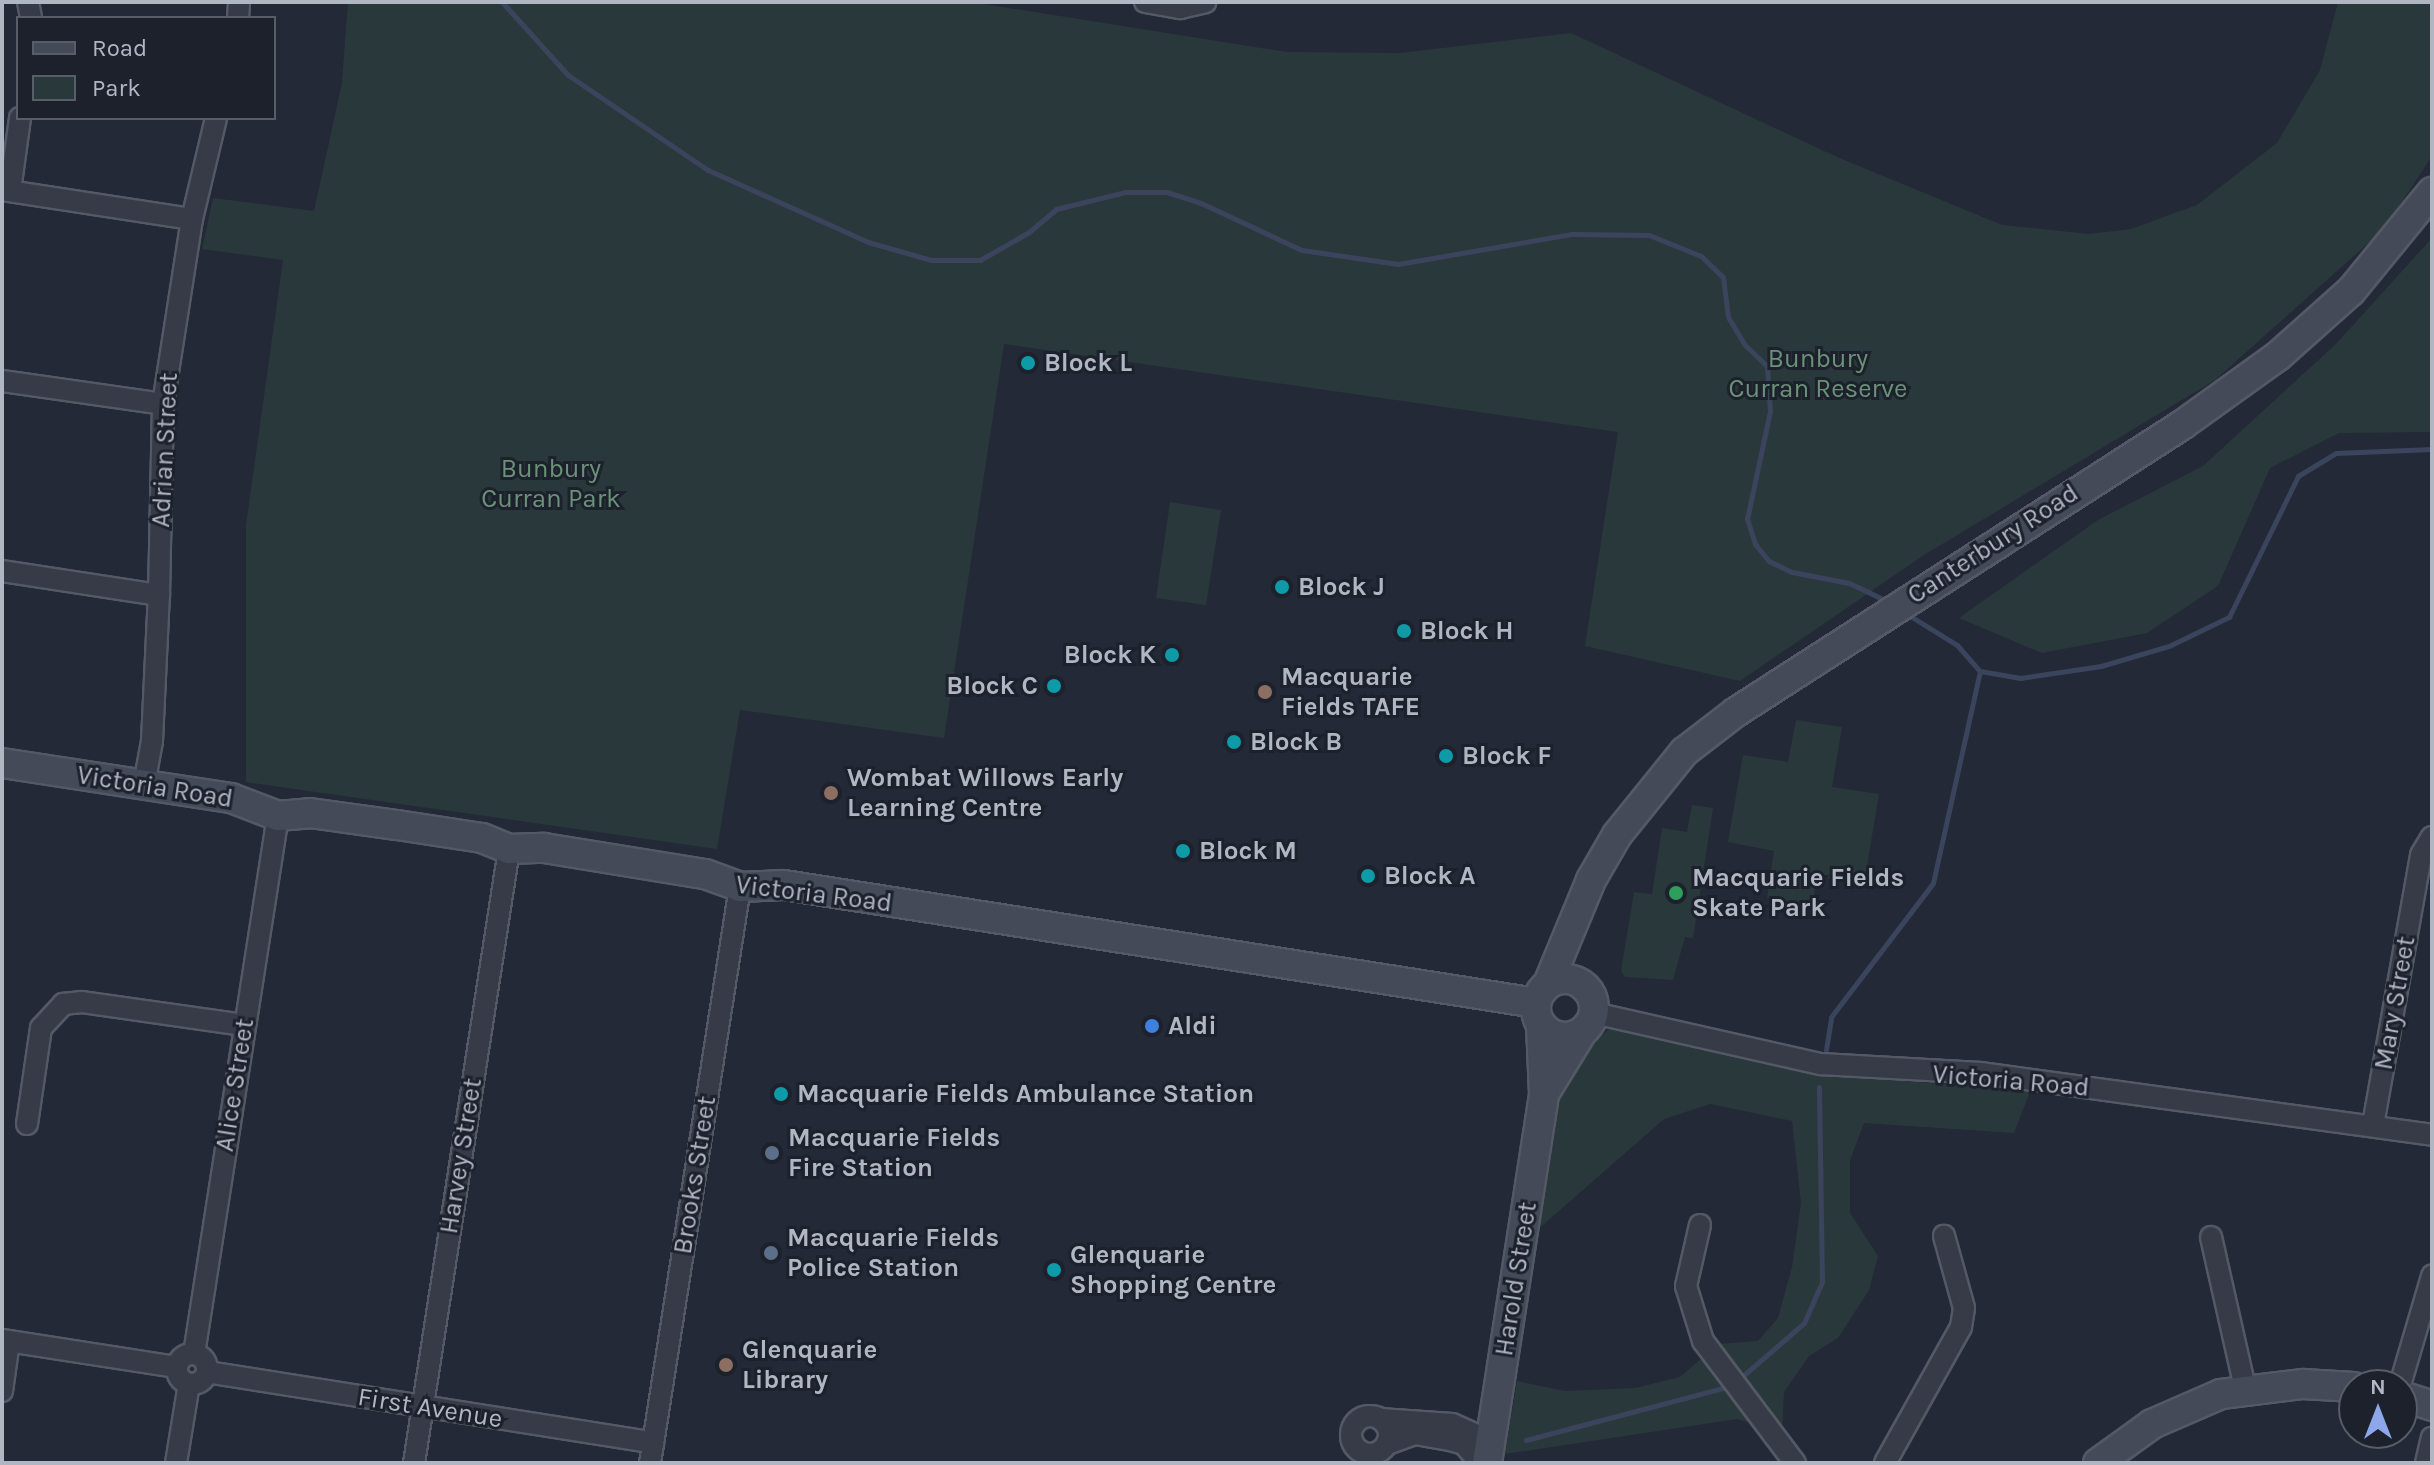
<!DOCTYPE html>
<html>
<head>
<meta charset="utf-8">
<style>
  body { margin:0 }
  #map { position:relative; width:2434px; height:1465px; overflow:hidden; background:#232936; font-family:Karla,sans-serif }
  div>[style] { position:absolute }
  .green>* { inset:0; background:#29393b }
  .stream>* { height:5px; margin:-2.5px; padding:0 2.5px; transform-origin:2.5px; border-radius:2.5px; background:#3a455d }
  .roads { filter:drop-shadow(2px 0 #545965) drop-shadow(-2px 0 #545965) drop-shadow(0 2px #545965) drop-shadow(0 -2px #545965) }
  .street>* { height:20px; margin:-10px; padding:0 10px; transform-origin:10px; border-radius:10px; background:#373b47 }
  .street>.ring { margin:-10px; padding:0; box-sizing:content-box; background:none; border:20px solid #373b47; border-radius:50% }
  .secondary>* { height:28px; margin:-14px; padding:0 14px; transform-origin:14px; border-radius:14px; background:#454a59 }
  .secondary>.ring { margin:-14px; padding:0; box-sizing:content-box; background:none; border:28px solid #454a59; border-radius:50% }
  .dots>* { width:22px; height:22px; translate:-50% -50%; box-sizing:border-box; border:4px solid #1c212c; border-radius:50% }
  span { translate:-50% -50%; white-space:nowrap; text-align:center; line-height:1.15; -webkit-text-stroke:6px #1c212c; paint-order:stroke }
  .park-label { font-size:26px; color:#6b9179 }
  .poi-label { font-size:26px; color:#b1b6c3; font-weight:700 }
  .left { translate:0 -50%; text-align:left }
  .right { translate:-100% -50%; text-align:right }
  .street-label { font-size:26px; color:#b1b6c3 }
  .frame { position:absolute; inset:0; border:4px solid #b1b6c3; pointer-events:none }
  .legend { position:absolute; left:16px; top:16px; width:260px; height:104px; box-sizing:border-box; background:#1c212c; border:2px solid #585d68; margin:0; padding:10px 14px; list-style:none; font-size:24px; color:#b1b6c3 }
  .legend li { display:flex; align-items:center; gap:16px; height:40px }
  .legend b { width:40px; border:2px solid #585d68 }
  .north { position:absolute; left:2338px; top:1369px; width:80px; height:80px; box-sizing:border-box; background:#1c212c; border:2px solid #585d68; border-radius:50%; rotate:0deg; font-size:22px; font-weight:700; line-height:32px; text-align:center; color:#b1b6c3 }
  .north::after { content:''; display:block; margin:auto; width:28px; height:36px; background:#8ea7eb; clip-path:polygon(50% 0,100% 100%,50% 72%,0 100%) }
</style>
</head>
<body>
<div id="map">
  <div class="green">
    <i style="clip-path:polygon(348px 2px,971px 2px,1287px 52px,1400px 53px,1571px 33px,1837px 157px,2002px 225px,2089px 234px,2131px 229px,2197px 205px,2277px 143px,2320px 70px,2338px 2px,2432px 2px,2432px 156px,2384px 229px,2215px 380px,1924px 555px,1740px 681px,1585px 646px,1618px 432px,1004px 344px,944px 738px,740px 710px,717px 849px,246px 782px,246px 525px,283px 260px,202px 249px,213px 198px,314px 211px,342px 83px)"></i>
    <i style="clip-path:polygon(2432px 238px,2432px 432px,2339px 433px,2270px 468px,2218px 586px,2147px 633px,2042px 653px,1959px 618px,2098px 520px,2203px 466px,2336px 344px)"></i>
    <i style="clip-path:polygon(1170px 502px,1221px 510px,1206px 605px,1156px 598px)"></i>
    <i style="clip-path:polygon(1796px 720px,1842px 727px,1832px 787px,1879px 794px,1864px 884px,1817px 876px,1812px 906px,1767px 898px,1774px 851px,1728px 842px,1743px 755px,1788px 762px)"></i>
    <i style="clip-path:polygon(1692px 805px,1713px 808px,1693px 938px,1685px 937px,1673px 980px,1625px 977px,1621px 971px,1634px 892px,1652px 894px,1662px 828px,1687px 832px)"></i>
    <i style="clip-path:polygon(1611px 1027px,1802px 1072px,2030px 1092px,2014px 1133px,1864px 1123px,1850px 1160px,1850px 1213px,1878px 1256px,1869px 1290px,1838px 1338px,1809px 1356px,1784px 1392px,1782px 1432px,1737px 1419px,1505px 1454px,1517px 1381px,1565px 1391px,1635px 1388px,1680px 1377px,1718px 1344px,1758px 1341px,1778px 1318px,1792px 1267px,1801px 1203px,1792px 1121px,1710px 1104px,1664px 1119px,1536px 1231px,1557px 1078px)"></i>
  </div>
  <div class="stream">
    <i style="left:502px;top:2px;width:98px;rotate:47.9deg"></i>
    <i style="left:568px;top:75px;width:169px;rotate:34.2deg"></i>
    <i style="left:708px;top:170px;width:175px;rotate:24.2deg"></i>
    <i style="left:868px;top:242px;width:66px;rotate:15.9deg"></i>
    <i style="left:931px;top:260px;width:49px"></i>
    <i style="left:980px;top:260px;width:56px;rotate:-29.7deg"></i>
    <i style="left:1029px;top:232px;width:35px;rotate:-40deg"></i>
    <i style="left:1056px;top:209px;width:71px;rotate:-13.8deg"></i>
    <i style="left:1125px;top:192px;width:42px"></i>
    <i style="left:1167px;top:192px;width:36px;rotate:18deg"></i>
    <i style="left:1201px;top:203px;width:111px;rotate:25deg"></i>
    <i style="left:1302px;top:250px;width:97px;rotate:8.3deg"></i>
    <i style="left:1398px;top:264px;width:177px;rotate:-9.8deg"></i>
    <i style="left:1572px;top:234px;width:77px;rotate:0.7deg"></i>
    <i style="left:1649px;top:235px;width:56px;rotate:22deg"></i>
    <i style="left:1701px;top:256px;width:30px;rotate:44deg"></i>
    <i style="left:1723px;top:277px;width:40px;rotate:82.9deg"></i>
    <i style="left:1728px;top:317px;width:31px;rotate:59deg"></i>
    <i style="left:1744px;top:344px;width:32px;rotate:44deg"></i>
    <i style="left:1767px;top:366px;width:45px;rotate:86.2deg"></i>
    <i style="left:1770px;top:411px;width:110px;rotate:102deg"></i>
    <i style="left:1747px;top:519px;width:26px;rotate:72deg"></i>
    <i style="left:1755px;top:544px;width:22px;rotate:51deg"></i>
    <i style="left:1769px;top:561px;width:25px;rotate:26deg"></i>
    <i style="left:1792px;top:572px;width:58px;rotate:10.9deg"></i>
    <i style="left:1849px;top:583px;width:44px;rotate:25.4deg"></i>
    <i style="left:1907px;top:614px;width:59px;rotate:31.8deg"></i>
    <i style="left:1957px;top:645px;width:35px;rotate:49deg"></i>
    <i style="left:1980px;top:671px;width:41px;rotate:9.9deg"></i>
    <i style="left:2020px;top:678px;width:82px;rotate:-8.4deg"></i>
    <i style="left:2101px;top:666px;width:71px;rotate:-16.4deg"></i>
    <i style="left:2169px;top:646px;width:67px;rotate:-25.8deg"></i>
    <i style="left:2229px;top:617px;width:157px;rotate:-63.9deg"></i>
    <i style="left:2298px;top:476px;width:44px;rotate:-31.2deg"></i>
    <i style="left:2336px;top:453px;width:96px;rotate:-2.4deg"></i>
    <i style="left:1826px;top:1050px;width:33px;rotate:-81deg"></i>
    <i style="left:1831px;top:1017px;width:168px;rotate:-52.7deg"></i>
    <i style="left:1933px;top:883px;width:217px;rotate:-77.5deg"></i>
    <i style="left:1738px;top:1380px;width:87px;rotate:-40.8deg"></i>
    <i style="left:1804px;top:1323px;width:45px;rotate:-66.3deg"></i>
    <i style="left:1822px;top:1282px;width:195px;rotate:-90.9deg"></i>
    <i style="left:1526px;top:1440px;width:211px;rotate:-14.8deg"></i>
  </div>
  <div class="roads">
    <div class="street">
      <i style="left:28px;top:2px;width:16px;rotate:79deg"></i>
      <i style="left:1145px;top:2px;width:36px;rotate:10deg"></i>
      <i style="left:1180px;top:8px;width:26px;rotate:-13deg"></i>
      <i style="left:238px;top:18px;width:16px;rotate:-86deg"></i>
      <i style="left:2px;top:190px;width:192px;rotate:8.7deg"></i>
      <i style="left:10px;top:191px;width:74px;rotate:-82.2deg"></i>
      <i style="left:2px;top:381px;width:163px;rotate:8.1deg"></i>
      <i style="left:2px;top:571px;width:159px;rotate:8.7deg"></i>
      <i style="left:144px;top:785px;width:45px;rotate:-79.7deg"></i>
      <i style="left:152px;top:741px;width:146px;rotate:-87.3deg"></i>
      <i style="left:159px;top:595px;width:191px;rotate:-88.8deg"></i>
      <i style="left:163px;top:404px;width:187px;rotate:-81.1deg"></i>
      <i style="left:192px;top:219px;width:104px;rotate:-76.6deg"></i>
      <i style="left:1594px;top:1013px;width:233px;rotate:12.7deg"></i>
      <i style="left:1821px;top:1064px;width:160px;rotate:3.2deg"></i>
      <i style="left:1981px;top:1073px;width:455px;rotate:7.8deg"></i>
      <i style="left:27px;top:1124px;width:97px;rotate:-81.7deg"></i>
      <i style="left:41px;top:1028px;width:33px;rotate:-47deg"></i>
      <i style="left:63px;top:1004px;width:19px;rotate:-6deg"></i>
      <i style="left:82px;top:1002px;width:164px;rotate:8.1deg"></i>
      <i style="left:2373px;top:1125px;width:274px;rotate:-79.9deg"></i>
      <i style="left:2421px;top:855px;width:21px;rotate:-59deg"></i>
      <i style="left:1700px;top:1225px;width:63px;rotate:102.9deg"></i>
      <i style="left:1686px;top:1286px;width:58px;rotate:72.8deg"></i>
      <i style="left:1703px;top:1341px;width:153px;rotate:53deg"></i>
      <i style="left:2211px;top:1237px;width:155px;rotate:77.3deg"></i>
      <i style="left:2px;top:1340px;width:177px;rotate:8.8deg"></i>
      <i style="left:194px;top:1354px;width:545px;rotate:-81.13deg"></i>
      <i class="ring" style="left:177px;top:1354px;width:10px;height:10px"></i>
      <i style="left:207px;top:1372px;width:452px;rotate:9deg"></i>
      <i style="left:2400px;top:1385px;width:114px;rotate:-73.6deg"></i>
      <i style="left:2px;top:1391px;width:50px;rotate:-82deg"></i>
      <i class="ring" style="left:1351px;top:1416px;width:18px;height:18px"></i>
      <i style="left:1380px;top:1419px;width:72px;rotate:4deg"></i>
      <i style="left:1452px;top:1424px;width:42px;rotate:24.1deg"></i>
      <i style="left:1387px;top:1444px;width:30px;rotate:-20deg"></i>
      <i style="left:1415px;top:1434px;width:36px;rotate:10deg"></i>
      <i style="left:1450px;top:1440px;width:15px;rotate:16deg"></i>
      <i style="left:1464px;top:1444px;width:25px;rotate:50deg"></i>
      <i style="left:176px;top:1463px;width:80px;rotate:-80.7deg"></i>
      <i style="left:414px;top:1463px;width:621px;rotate:-81.2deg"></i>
      <i style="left:650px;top:1463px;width:583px;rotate:-81.12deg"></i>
      <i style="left:1885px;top:1463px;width:156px;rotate:-60.8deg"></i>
      <i style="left:1961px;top:1327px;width:19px;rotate:-81deg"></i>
      <i style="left:1964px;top:1308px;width:75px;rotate:-105.5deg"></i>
      <i style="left:2426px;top:1463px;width:26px;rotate:-77deg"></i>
    </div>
    <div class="secondary">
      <i style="left:2px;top:763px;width:232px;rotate:8.7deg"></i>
      <i style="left:231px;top:798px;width:50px;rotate:21deg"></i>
      <i style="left:278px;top:816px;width:32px;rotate:-5deg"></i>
      <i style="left:310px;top:813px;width:88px;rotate:7.9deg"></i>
      <i style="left:397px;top:825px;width:86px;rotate:8.7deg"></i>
      <i style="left:482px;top:838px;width:29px;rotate:22deg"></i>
      <i style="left:509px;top:849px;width:35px;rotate:-2deg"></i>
      <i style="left:544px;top:848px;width:163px;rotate:9.2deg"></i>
      <i style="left:705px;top:874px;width:37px;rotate:20deg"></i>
      <i style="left:740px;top:887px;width:44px;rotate:-2.6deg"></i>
      <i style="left:784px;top:885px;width:761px;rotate:8.92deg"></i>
      <i class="ring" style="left:1536px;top:979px;width:30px;height:30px"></i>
      <i style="left:1548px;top:984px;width:113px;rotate:-67.5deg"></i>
      <i style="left:1591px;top:880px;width:52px;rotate:-60deg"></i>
      <i style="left:1617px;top:835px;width:107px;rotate:-51.1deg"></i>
      <i style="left:1684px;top:752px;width:66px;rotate:-37.6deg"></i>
      <i style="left:1736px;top:712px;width:530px;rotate:-32.76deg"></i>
      <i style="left:2182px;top:425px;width:118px;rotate:-35.7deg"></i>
      <i style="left:2278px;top:356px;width:98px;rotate:-41.7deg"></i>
      <i style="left:2351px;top:291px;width:128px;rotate:-50.7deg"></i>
      <i style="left:1544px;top:1094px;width:73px;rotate:-58.5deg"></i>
      <i style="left:2402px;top:1396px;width:32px;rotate:18deg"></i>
      <i style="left:1487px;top:1463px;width:373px;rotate:-81.2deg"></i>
      <i style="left:1544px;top:1094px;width:69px;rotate:-92.5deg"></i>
      <i style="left:2098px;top:1463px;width:67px;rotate:-35.8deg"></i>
      <i style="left:2152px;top:1424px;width:75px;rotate:-23.5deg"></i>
      <i style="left:2221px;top:1394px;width:83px;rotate:-7deg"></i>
      <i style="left:2303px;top:1384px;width:51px;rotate:3.4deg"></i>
    </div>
  </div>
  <div class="dots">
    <i style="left:1028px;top:363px;background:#0f9aa8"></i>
    <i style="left:1282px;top:587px;background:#0f9aa8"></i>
    <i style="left:1404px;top:631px;background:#0f9aa8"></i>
    <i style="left:1172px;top:655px;background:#0f9aa8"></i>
    <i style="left:1054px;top:686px;background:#0f9aa8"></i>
    <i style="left:1265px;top:692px;background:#8d6e63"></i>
    <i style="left:1234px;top:742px;background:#0f9aa8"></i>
    <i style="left:1446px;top:756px;background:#0f9aa8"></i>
    <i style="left:831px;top:793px;background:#8d6e63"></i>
    <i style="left:1183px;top:851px;background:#0f9aa8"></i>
    <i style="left:1368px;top:876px;background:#0f9aa8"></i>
    <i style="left:1676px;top:893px;background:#2e9e5b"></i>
    <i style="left:1152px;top:1026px;background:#3f7fe0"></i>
    <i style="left:781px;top:1094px;background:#0f9aa8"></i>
    <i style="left:772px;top:1153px;background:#5c6f8a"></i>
    <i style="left:771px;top:1253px;background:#5c6f8a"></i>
    <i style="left:1054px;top:1270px;background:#0f9aa8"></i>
    <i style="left:726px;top:1365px;background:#8d6e63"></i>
  </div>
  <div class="park-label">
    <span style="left:1818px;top:374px">Bunbury<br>Curran Reserve</span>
    <span style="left:551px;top:484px">Bunbury<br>Curran Park</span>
  </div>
  <div class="poi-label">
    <span class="left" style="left:1044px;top:363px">Block L</span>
    <span class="left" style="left:1298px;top:587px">Block J</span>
    <span class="left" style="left:1420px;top:631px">Block H</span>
    <span class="right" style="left:1156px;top:655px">Block K</span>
    <span class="left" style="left:1281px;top:692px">Macquarie<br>Fields TAFE</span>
    <span class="right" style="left:1038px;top:686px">Block C</span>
    <span class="left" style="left:1250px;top:742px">Block B</span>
    <span class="left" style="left:1462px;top:756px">Block F</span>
    <span class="left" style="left:847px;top:793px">Wombat Willows Early<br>Learning Centre</span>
    <span class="left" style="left:1199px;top:851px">Block M</span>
    <span class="left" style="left:1384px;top:876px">Block A</span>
    <span class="left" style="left:1692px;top:893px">Macquarie Fields<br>Skate Park</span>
    <span class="left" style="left:1168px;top:1026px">Aldi</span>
    <span class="left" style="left:797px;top:1094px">Macquarie Fields Ambulance Station</span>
    <span class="left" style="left:788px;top:1153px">Macquarie Fields<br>Fire Station</span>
    <span class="left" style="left:787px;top:1253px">Macquarie Fields<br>Police Station</span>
    <span class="left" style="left:1070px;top:1270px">Glenquarie<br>Shopping Centre</span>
    <span class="left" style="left:742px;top:1365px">Glenquarie<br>Library</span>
  </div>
  <div class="street-label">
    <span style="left:165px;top:450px;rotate:-87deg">Adrian Street</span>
    <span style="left:1993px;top:544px;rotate:-33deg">Canterbury Road</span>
    <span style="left:155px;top:787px;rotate:9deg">Victoria Road</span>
    <span style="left:814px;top:894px;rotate:7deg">Victoria Road</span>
    <span style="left:2395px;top:1003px;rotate:-80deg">Mary Street</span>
    <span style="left:2011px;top:1081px;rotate:5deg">Victoria Road</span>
    <span style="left:235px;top:1085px;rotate:-81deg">Alice Street</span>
    <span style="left:461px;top:1156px;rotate:-81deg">Harvey Street</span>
    <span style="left:695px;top:1175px;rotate:-81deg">Brooks Street</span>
    <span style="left:1516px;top:1279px;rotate:-81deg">Harold Street</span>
    <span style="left:430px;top:1408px;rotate:9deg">First Avenue</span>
  </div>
  <div class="frame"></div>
  <ul class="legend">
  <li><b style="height:10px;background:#454a59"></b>Road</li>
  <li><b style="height:22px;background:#29393b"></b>Park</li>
  </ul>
  <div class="north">N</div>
</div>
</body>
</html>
